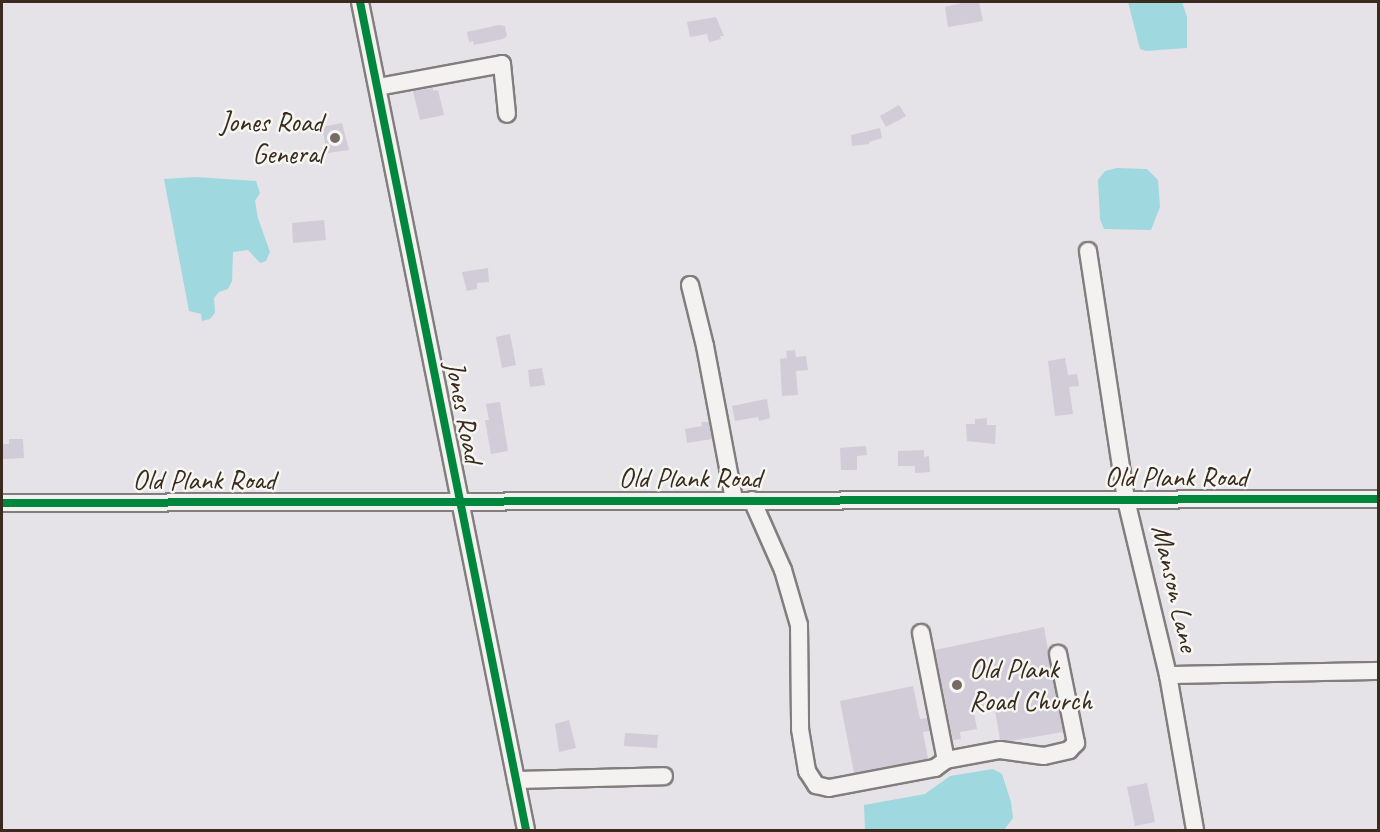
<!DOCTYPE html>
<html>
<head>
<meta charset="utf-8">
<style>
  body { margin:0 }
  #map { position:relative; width:1380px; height:832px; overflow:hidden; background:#e5e2e8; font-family:Caveat,sans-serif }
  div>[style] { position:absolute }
  .water>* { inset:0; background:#a0d8e0 }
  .building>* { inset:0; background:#d1ccd8 }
  .roads { filter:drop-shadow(2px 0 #837e7e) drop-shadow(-2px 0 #837e7e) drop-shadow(0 2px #837e7e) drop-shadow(0 -2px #837e7e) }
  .minor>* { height:16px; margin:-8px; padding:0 8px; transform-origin:8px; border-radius:8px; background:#f3f2f1 }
  .cycleway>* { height:8px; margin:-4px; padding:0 4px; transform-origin:4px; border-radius:4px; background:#00873e }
  .dots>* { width:16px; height:16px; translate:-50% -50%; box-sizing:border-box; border:3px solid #f6f6f2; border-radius:50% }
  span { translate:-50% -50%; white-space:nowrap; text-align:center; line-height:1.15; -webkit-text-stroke:5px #f6f6f2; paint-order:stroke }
  .poi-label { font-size:28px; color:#3b2a1e }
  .right { translate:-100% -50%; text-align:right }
  .left { translate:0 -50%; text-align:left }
  .street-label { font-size:28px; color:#3b2a1e }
  .frame { position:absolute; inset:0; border:3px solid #3b2a1e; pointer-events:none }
</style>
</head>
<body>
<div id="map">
  <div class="water">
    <i style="clip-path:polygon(1128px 2px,1182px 2px,1187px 17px,1187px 48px,1146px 51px,1140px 49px)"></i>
    <i style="clip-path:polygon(1117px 168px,1147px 169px,1158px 180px,1160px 207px,1151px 230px,1104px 229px,1100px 219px,1098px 180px,1105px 171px)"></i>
    <i style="clip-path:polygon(195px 177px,256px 181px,260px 193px,255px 201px,258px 218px,270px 252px,266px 261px,260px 263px,248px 250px,233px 252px,232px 281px,228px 289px,219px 292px,214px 298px,215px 313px,210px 319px,202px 321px,201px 314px,189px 311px,164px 179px)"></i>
    <i style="clip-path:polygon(993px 769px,1002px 774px,1011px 802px,1013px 818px,1004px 830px,865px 830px,864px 805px,925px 794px,950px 776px)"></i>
  </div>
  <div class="building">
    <i style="clip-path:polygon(966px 2px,979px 2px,983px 21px,948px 27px,945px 7px)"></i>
    <i style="clip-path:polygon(716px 17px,724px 36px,720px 36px,721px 39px,709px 42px,707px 34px,690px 37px,687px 22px)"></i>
    <i style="clip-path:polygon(499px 25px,505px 26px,507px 36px,503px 39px,474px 45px,473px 41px,469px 42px,467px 32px)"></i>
    <i style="clip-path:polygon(433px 88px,433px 91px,438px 90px,444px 115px,420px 120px,413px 91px)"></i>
    <i style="clip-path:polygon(899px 105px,906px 116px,886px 127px,880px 116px)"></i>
    <i style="clip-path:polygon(342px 123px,349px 150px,327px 153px,322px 127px)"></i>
    <i style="clip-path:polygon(880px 128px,882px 138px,869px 142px,869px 144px,852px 146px,851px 135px)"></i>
    <i style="clip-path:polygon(324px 220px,326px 240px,293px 243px,292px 223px)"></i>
    <i style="clip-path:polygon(488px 268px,489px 282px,477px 283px,477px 289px,467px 291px,462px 272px)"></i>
    <i style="clip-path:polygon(510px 334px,516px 365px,502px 368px,496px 337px)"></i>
    <i style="clip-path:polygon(795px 350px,796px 357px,806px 356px,808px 370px,796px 371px,798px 395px,782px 396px,780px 359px,787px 358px,786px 351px)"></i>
    <i style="clip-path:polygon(1065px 358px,1068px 375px,1077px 374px,1079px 386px,1069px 387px,1073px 414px,1055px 416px,1048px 361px)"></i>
    <i style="clip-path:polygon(542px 368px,545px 385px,530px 387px,528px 370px)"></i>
    <i style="clip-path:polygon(767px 399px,770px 418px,759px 421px,758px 417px,735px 421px,732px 406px)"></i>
    <i style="clip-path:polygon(500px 402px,508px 451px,491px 454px,485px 420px,489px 420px,486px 404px)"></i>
    <i style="clip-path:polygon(987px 418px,987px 425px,996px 425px,995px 444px,967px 441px,966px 424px,975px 424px,975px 419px)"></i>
    <i style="clip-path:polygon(701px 422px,709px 422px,712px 439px,687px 443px,685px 429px,702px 426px)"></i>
    <i style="clip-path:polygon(9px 439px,23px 439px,24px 458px,2px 459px,2px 444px,9px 444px)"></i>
    <i style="clip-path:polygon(866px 446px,867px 455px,857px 456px,857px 470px,841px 470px,840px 448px)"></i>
    <i style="clip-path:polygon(924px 450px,924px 457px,929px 456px,930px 472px,915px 473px,915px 466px,898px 466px,898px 451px)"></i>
    <i style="clip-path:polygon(1044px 627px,1063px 732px,1010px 741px,1000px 740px,994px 704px,973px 708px,977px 729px,960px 732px,961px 739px,953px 740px,935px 650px)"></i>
    <i style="clip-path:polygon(913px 686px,920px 719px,927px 718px,930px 731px,923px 732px,928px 759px,854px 773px,840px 701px)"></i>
    <i style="clip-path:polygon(569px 720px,576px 748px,559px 752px,555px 724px)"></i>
    <i style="clip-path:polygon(625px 733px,658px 735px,657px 748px,624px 746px)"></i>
    <i style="clip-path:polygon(1147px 783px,1155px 822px,1135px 826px,1127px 787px)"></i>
  </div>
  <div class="roads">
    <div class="minor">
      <i style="left:360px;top:2px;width:844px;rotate:78.66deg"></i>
      <i style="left:378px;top:87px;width:126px;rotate:-10.5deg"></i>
      <i style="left:502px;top:64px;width:50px;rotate:84.3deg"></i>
      <i style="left:1088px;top:251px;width:252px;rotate:81.3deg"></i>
      <i style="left:1126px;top:500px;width:180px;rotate:76.5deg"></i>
      <i style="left:1168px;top:675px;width:157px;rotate:80.1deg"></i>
      <i style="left:690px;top:285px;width:63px;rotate:76.2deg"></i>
      <i style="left:705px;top:346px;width:157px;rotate:79.3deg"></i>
      <i style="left:752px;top:500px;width:77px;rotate:66.1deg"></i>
      <i style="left:783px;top:570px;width:57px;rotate:73.8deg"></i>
      <i style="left:799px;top:625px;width:104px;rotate:89.4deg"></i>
      <i style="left:800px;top:729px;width:43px;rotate:80.5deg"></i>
      <i style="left:807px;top:771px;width:17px;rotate:57deg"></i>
      <i style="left:816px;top:785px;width:13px;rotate:13deg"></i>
      <i style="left:829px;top:788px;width:108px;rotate:-10.7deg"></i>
      <i style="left:935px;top:768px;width:14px;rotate:-36deg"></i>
      <i style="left:946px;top:760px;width:55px;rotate:-10.5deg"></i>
      <i style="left:1000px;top:750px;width:44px;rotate:7.8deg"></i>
      <i style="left:1044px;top:756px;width:26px;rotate:-13deg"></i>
      <i style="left:1069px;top:750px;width:10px;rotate:-45deg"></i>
      <i style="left:1076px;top:743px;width:91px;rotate:-101.4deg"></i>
      <i style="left:2px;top:503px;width:1376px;rotate:-0.17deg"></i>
      <i style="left:921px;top:633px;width:129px;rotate:78.9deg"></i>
      <i style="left:1168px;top:675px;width:210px;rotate:-1.1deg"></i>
      <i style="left:516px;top:780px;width:148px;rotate:-1.5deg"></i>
    </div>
  </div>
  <div class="cycleway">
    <i style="left:360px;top:2px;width:844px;rotate:78.66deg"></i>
    <i style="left:2px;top:503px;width:1376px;rotate:-0.17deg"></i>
  </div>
  <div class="dots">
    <i style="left:335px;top:138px;background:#766a65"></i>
    <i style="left:957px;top:685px;background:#766a65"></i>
  </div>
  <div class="poi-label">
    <span class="right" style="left:323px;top:138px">Jones Road<br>General</span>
    <span class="left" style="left:969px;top:685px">Old Plank<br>Road Church</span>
  </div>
  <div class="street-label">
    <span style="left:464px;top:412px;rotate:79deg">Jones Road</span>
    <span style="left:1176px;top:477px">Old Plank Road</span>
    <span style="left:690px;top:478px">Old Plank Road</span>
    <span style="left:204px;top:480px">Old Plank Road</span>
    <span style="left:1175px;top:588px;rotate:77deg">Manson Lane</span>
  </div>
  <div class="frame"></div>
</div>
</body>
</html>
